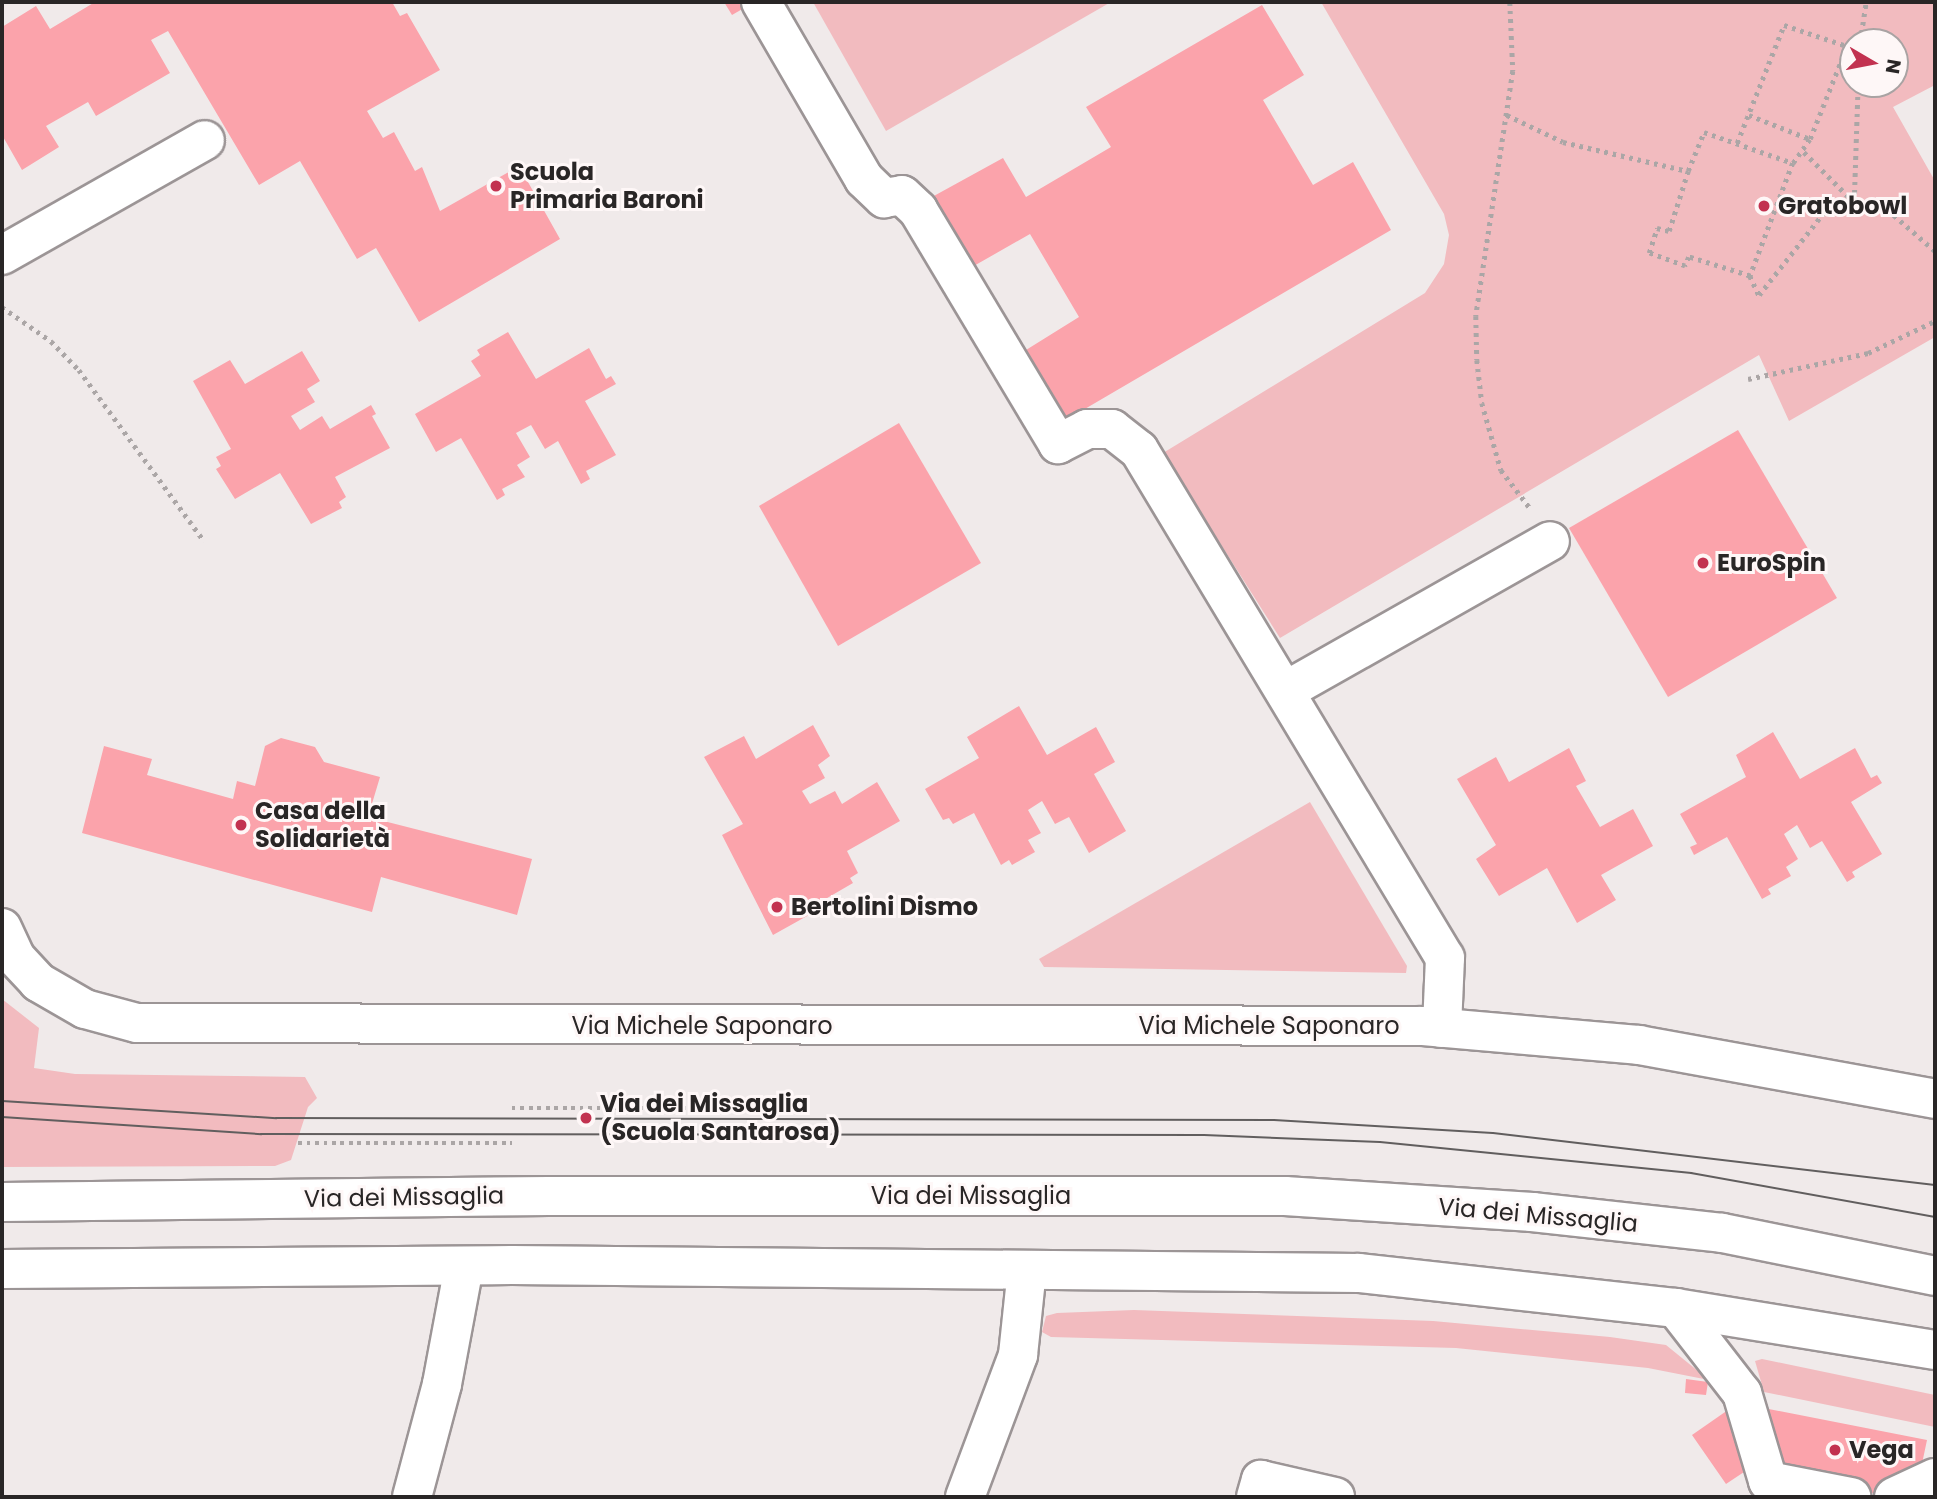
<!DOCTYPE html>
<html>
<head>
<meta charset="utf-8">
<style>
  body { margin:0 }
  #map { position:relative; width:1937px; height:1499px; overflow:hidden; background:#f0eaea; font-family:Poppins,sans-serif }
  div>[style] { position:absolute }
  .green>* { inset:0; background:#f2bbbf }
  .building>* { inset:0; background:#fba3ab }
  .path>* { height:4.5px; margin-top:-2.25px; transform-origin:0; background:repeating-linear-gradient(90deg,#aba6a6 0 3.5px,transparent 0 8.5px) }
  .roads { filter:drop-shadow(2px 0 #9c9596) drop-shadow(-2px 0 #9c9596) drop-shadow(0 2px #9c9596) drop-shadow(0 -2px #9c9596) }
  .minor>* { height:38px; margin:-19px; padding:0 19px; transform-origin:19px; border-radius:19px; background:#fff }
  .major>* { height:38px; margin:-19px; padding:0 19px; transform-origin:19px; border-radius:19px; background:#fff }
  .tram>* { height:2px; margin:-1px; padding:0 1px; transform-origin:1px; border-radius:1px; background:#615e5e }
  .dots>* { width:19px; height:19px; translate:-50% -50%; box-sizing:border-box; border:4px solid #fef7f7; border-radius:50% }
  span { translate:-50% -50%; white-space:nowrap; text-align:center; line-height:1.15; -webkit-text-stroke:6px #fef7f7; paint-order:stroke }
  .poi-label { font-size:24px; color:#292626; font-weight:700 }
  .left { translate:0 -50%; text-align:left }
  .street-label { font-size:24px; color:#292626 }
  .frame { position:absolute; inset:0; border:4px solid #292626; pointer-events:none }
  .north { position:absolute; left:1839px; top:28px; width:70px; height:70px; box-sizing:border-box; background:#fef7f7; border:2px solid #a9a3a3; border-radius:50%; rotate:100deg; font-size:19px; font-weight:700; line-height:28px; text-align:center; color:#292626 }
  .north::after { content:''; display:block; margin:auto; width:24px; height:32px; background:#c23250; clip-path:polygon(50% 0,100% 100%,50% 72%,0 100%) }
</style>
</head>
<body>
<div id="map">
  <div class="green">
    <i style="clip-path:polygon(813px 2px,1111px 2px,886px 131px)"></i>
    <i style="clip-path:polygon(evenodd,1321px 2px,1935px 2px,1935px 85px,1893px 107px,1935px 181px,1935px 337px,1789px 421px,1759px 355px,1280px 638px,1163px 453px,1425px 293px,1444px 264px,1449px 235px,1444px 214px,1321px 2px,1853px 42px,1895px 42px,1895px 84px,1853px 84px,1853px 42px)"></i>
    <i style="clip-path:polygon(1310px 802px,1407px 966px,1406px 973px,1044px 967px,1039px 959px)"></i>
    <i style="clip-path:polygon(2px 999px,39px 1028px,34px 1068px,75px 1074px,305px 1077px,317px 1098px,308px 1107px,291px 1160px,275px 1166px,2px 1167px)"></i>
    <i style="clip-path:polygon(1134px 1310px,1433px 1321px,1610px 1337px,1666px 1345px,1709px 1380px,1648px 1368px,1456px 1348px,1051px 1337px,1042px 1332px,1046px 1316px,1057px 1313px)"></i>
    <i style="clip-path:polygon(1762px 1359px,1935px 1395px,1935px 1427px,1764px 1392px,1755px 1361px)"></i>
  </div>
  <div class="building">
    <i style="clip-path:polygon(95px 2px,392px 2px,400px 16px,407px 13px,440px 70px,367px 111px,383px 138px,394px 132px,415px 171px,422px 167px,440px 211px,519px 166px,560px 239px,419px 322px,376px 248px,357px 259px,300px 161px,259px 185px,168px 31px,151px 40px,170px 73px,96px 116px,88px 102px,46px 126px,59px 147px,22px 170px,2px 135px,2px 27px,36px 6px,50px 29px)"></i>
    <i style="clip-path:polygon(724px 2px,750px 2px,751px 4px,732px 15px)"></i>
    <i style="clip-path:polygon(1262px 5px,1304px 75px,1263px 100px,1313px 185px,1353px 162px,1391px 230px,1066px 420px,1026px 350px,1079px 317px,1030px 234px,972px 267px,932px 197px,1003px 158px,1026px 197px,1111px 147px,1086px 107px)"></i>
    <i style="clip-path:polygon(508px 332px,536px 379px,589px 348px,606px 379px,611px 376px,616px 384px,585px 401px,616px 455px,586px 471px,590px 479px,581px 484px,558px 441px,545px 449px,531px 425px,516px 433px,530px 457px,517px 465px,525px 477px,502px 489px,505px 495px,497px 500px,461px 438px,436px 452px,415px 414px,481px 376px,471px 361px,480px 355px,477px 350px)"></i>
    <i style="clip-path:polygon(302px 351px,320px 381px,307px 389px,315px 402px,291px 416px,300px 430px,322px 416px,330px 429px,371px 405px,376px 414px,372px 416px,390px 448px,335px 477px,346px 497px,339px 502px,342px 508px,311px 524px,280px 473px,235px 499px,216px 469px,221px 466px,216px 457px,231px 449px,193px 381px,230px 360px,245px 384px)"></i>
    <i style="clip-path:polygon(899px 423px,981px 563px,838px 646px,759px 506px)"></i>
    <i style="clip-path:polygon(1738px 430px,1837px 598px,1668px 697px,1569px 528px)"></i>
    <i style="clip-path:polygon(1019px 706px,1047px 755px,1096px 727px,1115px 762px,1094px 774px,1126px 831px,1089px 853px,1069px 817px,1055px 824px,1042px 801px,1028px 810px,1041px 833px,1028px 840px,1035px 852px,1012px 865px,1009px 860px,1001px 865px,974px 813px,953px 824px,949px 818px,943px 820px,925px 789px,979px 758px,967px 737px)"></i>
    <i style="clip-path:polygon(813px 725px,830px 756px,818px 765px,825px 778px,802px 791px,810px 804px,835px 791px,842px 804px,877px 782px,900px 821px,847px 851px,858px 873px,850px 878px,853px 883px,822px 901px,825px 906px,773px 935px,722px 835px,743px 824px,704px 757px,744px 736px,756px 759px)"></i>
    <i style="clip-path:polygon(1773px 732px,1800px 779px,1855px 748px,1871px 778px,1877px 775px,1882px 783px,1851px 802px,1882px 854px,1852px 872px,1855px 877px,1847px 882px,1822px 841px,1810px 848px,1797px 825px,1784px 834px,1798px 859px,1786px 867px,1791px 876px,1768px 889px,1771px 894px,1762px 899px,1727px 837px,1694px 855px,1690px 847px,1697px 844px,1680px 814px,1746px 777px,1736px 755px)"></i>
    <i style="clip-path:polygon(281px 738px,315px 747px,324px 762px,380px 777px,368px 817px,532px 859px,517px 915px,381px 877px,372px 912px,82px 833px,104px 746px,152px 759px,147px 775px,233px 799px,237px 781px,255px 786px,265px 746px)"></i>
    <i style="clip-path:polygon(1569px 748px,1586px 781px,1576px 786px,1600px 827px,1633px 809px,1653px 846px,1601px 875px,1616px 900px,1577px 923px,1547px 868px,1499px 896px,1476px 859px,1496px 845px,1457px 779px,1496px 757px,1509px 782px)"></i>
    <i style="clip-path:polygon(1686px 1379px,1708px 1382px,1706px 1395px,1685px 1393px)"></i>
    <i style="clip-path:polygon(1738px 1403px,1927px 1440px,1915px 1497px,1892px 1497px,1750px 1468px,1726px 1484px,1692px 1435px)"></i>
  </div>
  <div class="path">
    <i style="left:1510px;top:2px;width:69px;rotate:87.5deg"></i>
    <i style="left:1513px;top:71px;width:248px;rotate:98.6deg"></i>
    <i style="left:1476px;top:316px;width:44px;rotate:88.7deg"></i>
    <i style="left:1477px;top:360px;width:43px;rotate:83.4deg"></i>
    <i style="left:1482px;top:403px;width:70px;rotate:74.2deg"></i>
    <i style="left:1501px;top:470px;width:48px;rotate:52.7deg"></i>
    <i style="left:1860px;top:42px;width:40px;rotate:-81.5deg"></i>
    <i style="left:1507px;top:115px;width:62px;rotate:25.7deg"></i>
    <i style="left:1563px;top:142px;width:128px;rotate:13.1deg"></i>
    <i style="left:1688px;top:171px;width:42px;rotate:-67.7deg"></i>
    <i style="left:1704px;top:132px;width:94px;rotate:19.2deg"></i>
    <i style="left:1793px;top:163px;width:121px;rotate:110.8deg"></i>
    <i style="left:1750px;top:276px;width:64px;rotate:-162.7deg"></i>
    <i style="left:1689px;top:257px;width:10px;rotate:114deg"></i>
    <i style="left:1685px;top:266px;width:38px;rotate:-160deg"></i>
    <i style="left:1649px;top:253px;width:26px;rotate:-72deg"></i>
    <i style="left:1657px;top:228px;width:12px;rotate:14deg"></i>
    <i style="left:1669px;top:231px;width:63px;rotate:-72.4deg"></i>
    <i style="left:1749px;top:115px;width:66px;rotate:21.5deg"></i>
    <i style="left:1810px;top:139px;width:100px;rotate:-68.3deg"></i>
    <i style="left:1737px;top:143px;width:127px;rotate:-68.3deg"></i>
    <i style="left:1784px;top:25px;width:73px;rotate:18.4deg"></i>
    <i style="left:1804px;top:152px;width:71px;rotate:45deg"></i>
    <i style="left:1854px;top:202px;width:27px;rotate:4deg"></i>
    <i style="left:1881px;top:204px;width:72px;rotate:41deg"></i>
    <i style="left:1793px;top:163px;width:29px;rotate:-55deg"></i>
    <i style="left:1750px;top:276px;width:21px;rotate:65deg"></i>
    <i style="left:1759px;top:295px;width:107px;rotate:-51.8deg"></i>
    <i style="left:1825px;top:211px;width:30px;rotate:-17deg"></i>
    <i style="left:1854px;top:202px;width:118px;rotate:-88.1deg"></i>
    <i style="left:2px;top:307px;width:60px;rotate:34.8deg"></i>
    <i style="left:51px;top:341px;width:40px;rotate:46deg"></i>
    <i style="left:79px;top:370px;width:212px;rotate:53.8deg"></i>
    <i style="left:1748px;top:379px;width:123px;rotate:-12.2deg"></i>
    <i style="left:1868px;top:353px;width:74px;rotate:-25.5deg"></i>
    <i style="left:512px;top:1108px;width:190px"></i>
    <i style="left:298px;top:1143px;width:214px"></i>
  </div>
  <div class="roads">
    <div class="minor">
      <i style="left:761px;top:2px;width:205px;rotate:59.8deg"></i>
      <i style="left:864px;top:179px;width:28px;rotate:44deg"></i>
      <i style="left:884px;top:198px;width:18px;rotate:-9deg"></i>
      <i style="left:902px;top:195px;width:22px;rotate:43deg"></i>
      <i style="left:918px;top:210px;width:273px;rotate:59.1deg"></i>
      <i style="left:1058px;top:444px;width:33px;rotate:-27deg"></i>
      <i style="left:1087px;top:429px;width:25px"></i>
      <i style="left:1112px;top:429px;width:34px;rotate:38deg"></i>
      <i style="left:1139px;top:450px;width:593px;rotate:58.94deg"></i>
      <i style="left:1445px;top:958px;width:70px;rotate:92.5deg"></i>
      <i style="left:2px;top:255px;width:233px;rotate:-29.5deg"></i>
      <i style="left:1287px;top:690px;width:302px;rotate:-29.5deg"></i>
      <i style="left:2px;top:928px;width:33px;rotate:65deg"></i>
      <i style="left:16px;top:958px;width:33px;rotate:47deg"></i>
      <i style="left:38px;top:982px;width:54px;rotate:29.9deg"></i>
      <i style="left:85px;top:1009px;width:54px;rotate:15.1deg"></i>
      <i style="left:137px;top:1023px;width:1285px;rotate:0.13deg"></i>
      <i style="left:1422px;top:1026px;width:218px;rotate:5deg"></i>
      <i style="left:1639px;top:1045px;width:301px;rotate:10.3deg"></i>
      <i style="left:1676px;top:1308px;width:108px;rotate:52.2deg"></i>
      <i style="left:1742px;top:1393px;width:92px;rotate:73.5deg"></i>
      <i style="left:1768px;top:1481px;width:85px;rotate:10.9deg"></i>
      <i style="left:412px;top:1497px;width:117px;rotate:-75.1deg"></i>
      <i style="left:442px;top:1384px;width:120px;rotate:-79.4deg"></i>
      <i style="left:965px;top:1497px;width:152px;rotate:-69.5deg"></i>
      <i style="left:1018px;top:1355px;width:85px;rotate:-84deg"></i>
      <i style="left:1256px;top:1497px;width:18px;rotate:-74deg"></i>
      <i style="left:1261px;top:1480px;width:76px;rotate:12.9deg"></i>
      <i style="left:1894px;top:1497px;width:45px;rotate:-24.9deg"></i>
    </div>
    <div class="major">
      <i style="left:2px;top:1202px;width:547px;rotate:-0.63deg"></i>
      <i style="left:549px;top:1196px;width:736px"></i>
      <i style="left:1285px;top:1196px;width:248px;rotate:3.7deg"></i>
      <i style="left:1532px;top:1212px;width:191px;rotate:6.3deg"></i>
      <i style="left:1722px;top:1233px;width:217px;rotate:11.4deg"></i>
      <i style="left:2px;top:1269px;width:510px;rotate:-0.45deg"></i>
      <i style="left:512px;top:1265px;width:847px;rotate:0.54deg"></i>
      <i style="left:1359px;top:1273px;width:319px;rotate:6.3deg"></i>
      <i style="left:1676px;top:1308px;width:262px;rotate:9.2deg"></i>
    </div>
  </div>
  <div class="tram">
    <i style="left:2px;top:1101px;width:275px;rotate:3.6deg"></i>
    <i style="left:276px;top:1118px;width:998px;rotate:0.11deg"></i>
    <i style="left:1274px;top:1120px;width:219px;rotate:3.4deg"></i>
    <i style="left:1493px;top:1133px;width:445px;rotate:6.7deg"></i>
    <i style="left:2px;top:1117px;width:260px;rotate:3.8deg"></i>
    <i style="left:261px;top:1134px;width:943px;rotate:0.06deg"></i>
    <i style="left:1204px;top:1135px;width:176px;rotate:2.3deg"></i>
    <i style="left:1380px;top:1142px;width:313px;rotate:5.7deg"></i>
    <i style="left:1691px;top:1173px;width:248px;rotate:10.2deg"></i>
  </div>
  <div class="dots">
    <i style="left:496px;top:186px;background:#c23250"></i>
    <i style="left:1764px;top:206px;background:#c23250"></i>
    <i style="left:1703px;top:563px;background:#c23250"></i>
    <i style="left:241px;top:825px;background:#c23250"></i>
    <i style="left:777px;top:907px;background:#c23250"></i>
    <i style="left:586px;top:1118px;background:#c23250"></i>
    <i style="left:1835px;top:1450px;background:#c23250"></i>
  </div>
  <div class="poi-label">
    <span class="left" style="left:510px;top:186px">Scuola<br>Primaria Baroni</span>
    <span class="left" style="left:1778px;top:206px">Gratobowl</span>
    <span class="left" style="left:1717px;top:563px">EuroSpin</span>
    <span class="left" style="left:255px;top:825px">Casa della<br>Solidarietà</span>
    <span class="left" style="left:791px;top:907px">Bertolini Dismo</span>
    <span class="left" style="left:600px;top:1118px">Via dei Missaglia<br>(Scuola Santarosa)</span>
    <span class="left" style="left:1849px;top:1450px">Vega</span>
  </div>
  <div class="street-label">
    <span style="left:702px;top:1026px">Via Michele Saponaro</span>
    <span style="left:1269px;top:1026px">Via Michele Saponaro</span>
    <span style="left:971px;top:1196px">Via dei Missaglia</span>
    <span style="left:404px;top:1197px;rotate:-1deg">Via dei Missaglia</span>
    <span style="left:1538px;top:1215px;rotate:5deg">Via dei Missaglia</span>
  </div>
  <div class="frame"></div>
  <div class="north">N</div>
</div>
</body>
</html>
